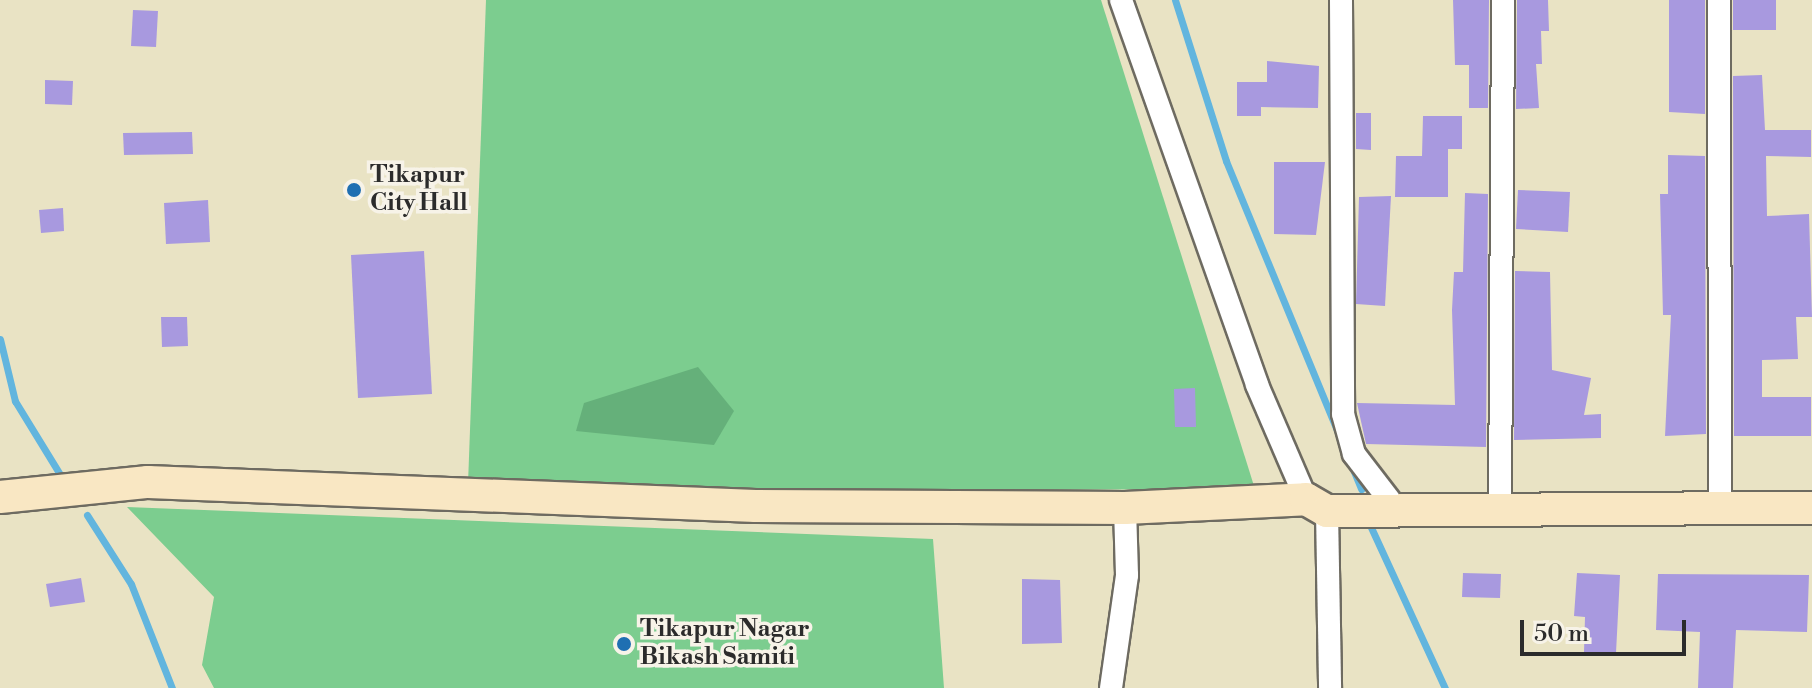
<!DOCTYPE html>
<html>
<head>
<meta charset="utf-8">
<style>
  body { margin:0 }
  #map { position:relative; width:1812px; height:688px; overflow:hidden; background:#e9e3c4; font-family:"Libre Bodoni",serif }
  div>[style] { position:absolute }
  .green>* { inset:0; background:#7ccd8f }
  .forest>* { inset:0; background:#65b07a }
  .stream>* { height:7px; margin:-3.5px; padding:0 3.5px; transform-origin:3.5px; border-radius:3.5px; background:#62b5de }
  .building>* { inset:0; background:#a899df }
  .roads { filter:drop-shadow(2px 0 #6e6b61) drop-shadow(-2px 0 #6e6b61) drop-shadow(0 2px #6e6b61) drop-shadow(0 -2px #6e6b61) }
  .street>* { height:22px; margin:-11px; padding:0 11px; transform-origin:11px; border-radius:11px; background:#fff }
  .secondary>* { height:32px; margin:-16px; padding:0 16px; transform-origin:16px; border-radius:16px; background:#f9e7c3 }
  .dots>* { width:22px; height:22px; translate:-50% -50%; box-sizing:border-box; border:4px solid #f7f3e8; border-radius:50% }
  span { translate:-50% -50%; white-space:nowrap; text-align:center; line-height:1.15; -webkit-text-stroke:7px #f7f3e8; paint-order:stroke }
  .poi-label { font-size:24px; color:#2b2b2b; font-weight:700 }
  .left { translate:0 -50%; text-align:left }
  .scale { position:absolute; left:1520px; top:620px; width:166px; height:36px; box-sizing:border-box; border:4px solid #2b2b2b; border-top:0; padding-left:10px; font-size:24px; line-height:28px; white-space:nowrap; color:#2b2b2b; -webkit-text-stroke:6px #f7f3e8; paint-order:stroke }
</style>
</head>
<body>
<div id="map">
  <div class="green">
    <i style="clip-path:polygon(486px 0,1101px 0,1255px 489px,673px 491px,468px 484px)"></i>
    <i style="clip-path:polygon(127px 507px,933px 539px,944px 688px,214px 688px,202px 665px,214px 597px)"></i>
  </div>
  <div class="forest">
    <i style="clip-path:polygon(698px 367px,734px 411px,714px 445px,576px 431px,584px 403px)"></i>
  </div>
  <div class="stream">
    <i style="left:1175px;top:0;width:169px;rotate:72.4deg"></i>
    <i style="left:1226px;top:161px;width:355px;rotate:67.6deg"></i>
    <i style="left:0;top:339px;width:64px;rotate:76.4deg"></i>
    <i style="left:15px;top:401px;width:94px;rotate:58.5deg"></i>
    <i style="left:87px;top:515px;width:82px;rotate:57.5deg"></i>
    <i style="left:131px;top:584px;width:112px;rotate:68.5deg"></i>
    <i style="left:1369px;top:523px;width:182px;rotate:65.3deg"></i>
  </div>
  <div class="building">
    <i style="clip-path:polygon(1453px 0,1489px 0,1488px 108px,1469px 108px,1469px 65px,1455px 65px)"></i>
    <i style="clip-path:polygon(1517px 0,1548px 0,1549px 31px,1541px 31px,1542px 64px,1536px 64px,1539px 108px,1516px 109px)"></i>
    <i style="clip-path:polygon(1669px 0,1705px 0,1705px 114px,1669px 112px)"></i>
    <i style="clip-path:polygon(1733px 0,1776px 0,1776px 30px,1733px 30px)"></i>
    <i style="clip-path:polygon(133px 10px,158px 11px,156px 47px,131px 46px)"></i>
    <i style="clip-path:polygon(1267px 61px,1319px 66px,1318px 108px,1261px 107px,1261px 116px,1237px 116px,1237px 82px,1267px 82px)"></i>
    <i style="clip-path:polygon(1762px 75px,1765px 130px,1811px 130px,1811px 157px,1766px 156px,1767px 216px,1809px 214px,1812px 317px,1796px 317px,1798px 359px,1762px 360px,1762px 397px,1811px 397px,1811px 436px,1734px 436px,1733px 76px)"></i>
    <i style="clip-path:polygon(45px 80px,73px 81px,72px 105px,45px 104px)"></i>
    <i style="clip-path:polygon(1356px 113px,1371px 113px,1371px 150px,1356px 149px)"></i>
    <i style="clip-path:polygon(1423px 116px,1462px 116px,1462px 149px,1448px 149px,1448px 197px,1395px 197px,1396px 156px,1422px 156px)"></i>
    <i style="clip-path:polygon(192px 132px,193px 154px,124px 155px,123px 133px)"></i>
    <i style="clip-path:polygon(1668px 155px,1705px 156px,1706px 434px,1665px 436px,1671px 315px,1663px 315px,1660px 194px,1668px 194px)"></i>
    <i style="clip-path:polygon(1274px 162px,1325px 162px,1316px 235px,1274px 234px)"></i>
    <i style="clip-path:polygon(1518px 190px,1570px 192px,1568px 232px,1516px 229px)"></i>
    <i style="clip-path:polygon(1465px 193px,1488px 194px,1486px 447px,1366px 444px,1357px 403px,1455px 405px,1452px 310px,1454px 272px,1463px 272px)"></i>
    <i style="clip-path:polygon(1391px 196px,1385px 306px,1356px 304px,1359px 197px)"></i>
    <i style="clip-path:polygon(208px 200px,210px 242px,166px 244px,164px 203px)"></i>
    <i style="clip-path:polygon(63px 208px,64px 231px,41px 233px,39px 210px)"></i>
    <i style="clip-path:polygon(424px 251px,432px 394px,358px 398px,351px 255px)"></i>
    <i style="clip-path:polygon(1515px 271px,1550px 272px,1552px 370px,1591px 378px,1584px 415px,1601px 414px,1601px 438px,1514px 440px)"></i>
    <i style="clip-path:polygon(161px 317px,187px 317px,188px 346px,162px 347px)"></i>
    <i style="clip-path:polygon(1195px 388px,1196px 427px,1175px 427px,1174px 389px)"></i>
    <i style="clip-path:polygon(1463px 573px,1501px 574px,1500px 598px,1462px 597px)"></i>
    <i style="clip-path:polygon(1577px 573px,1620px 575px,1616px 653px,1584px 652px,1585px 617px,1574px 616px)"></i>
    <i style="clip-path:polygon(1658px 574px,1809px 575px,1807px 632px,1736px 630px,1733px 688px,1698px 688px,1700px 632px,1656px 630px)"></i>
    <i style="clip-path:polygon(81px 578px,85px 602px,50px 607px,46px 584px)"></i>
    <i style="clip-path:polygon(1022px 579px,1060px 580px,1062px 643px,1022px 644px)"></i>
  </div>
  <div class="roads">
    <div class="street">
      <i style="left:1121px;top:0;width:408px;rotate:70.5deg"></i>
      <i style="left:1257px;top:385px;width:124px;rotate:66.7deg"></i>
      <i style="left:1341px;top:0;width:414px;rotate:89.7deg"></i>
      <i style="left:1343px;top:414px;width:41px;rotate:74.6deg"></i>
      <i style="left:1354px;top:454px;width:66px;rotate:52.4deg"></i>
      <i style="left:1719px;top:0;width:509px;rotate:89.89deg"></i>
      <i style="left:1327px;top:511px;width:177px;rotate:89deg"></i>
      <i style="left:1500px;top:513px;width:513px;rotate:-89.66deg"></i>
      <i style="left:1111px;top:688px;width:114px;rotate:-81.9deg"></i>
      <i style="left:1127px;top:575px;width:67px;rotate:-91.7deg"></i>
    </div>
    <div class="secondary">
      <i style="left:0;top:497px;width:149px;rotate:-5.8deg"></i>
      <i style="left:148px;top:482px;width:608px;rotate:2.26deg"></i>
      <i style="left:756px;top:506px;width:369px;rotate:0.3deg"></i>
      <i style="left:1125px;top:508px;width:181px;rotate:-2.8deg"></i>
      <i style="left:1306px;top:499px;width:24px;rotate:30deg"></i>
      <i style="left:1327px;top:511px;width:485px;rotate:-0.4deg"></i>
    </div>
  </div>
  <div class="dots">
    <i style="left:354px;top:190px;background:#1f6fb2"></i>
    <i style="left:624px;top:644px;background:#1f6fb2"></i>
  </div>
  <div class="poi-label">
    <span class="left" style="left:370px;top:190px">Tikapur<br>City Hall</span>
    <span class="left" style="left:640px;top:644px">Tikapur Nagar<br>Bikash Samiti</span>
  </div>
  <div class="scale">50 m</div>
</div>
</body>
</html>
